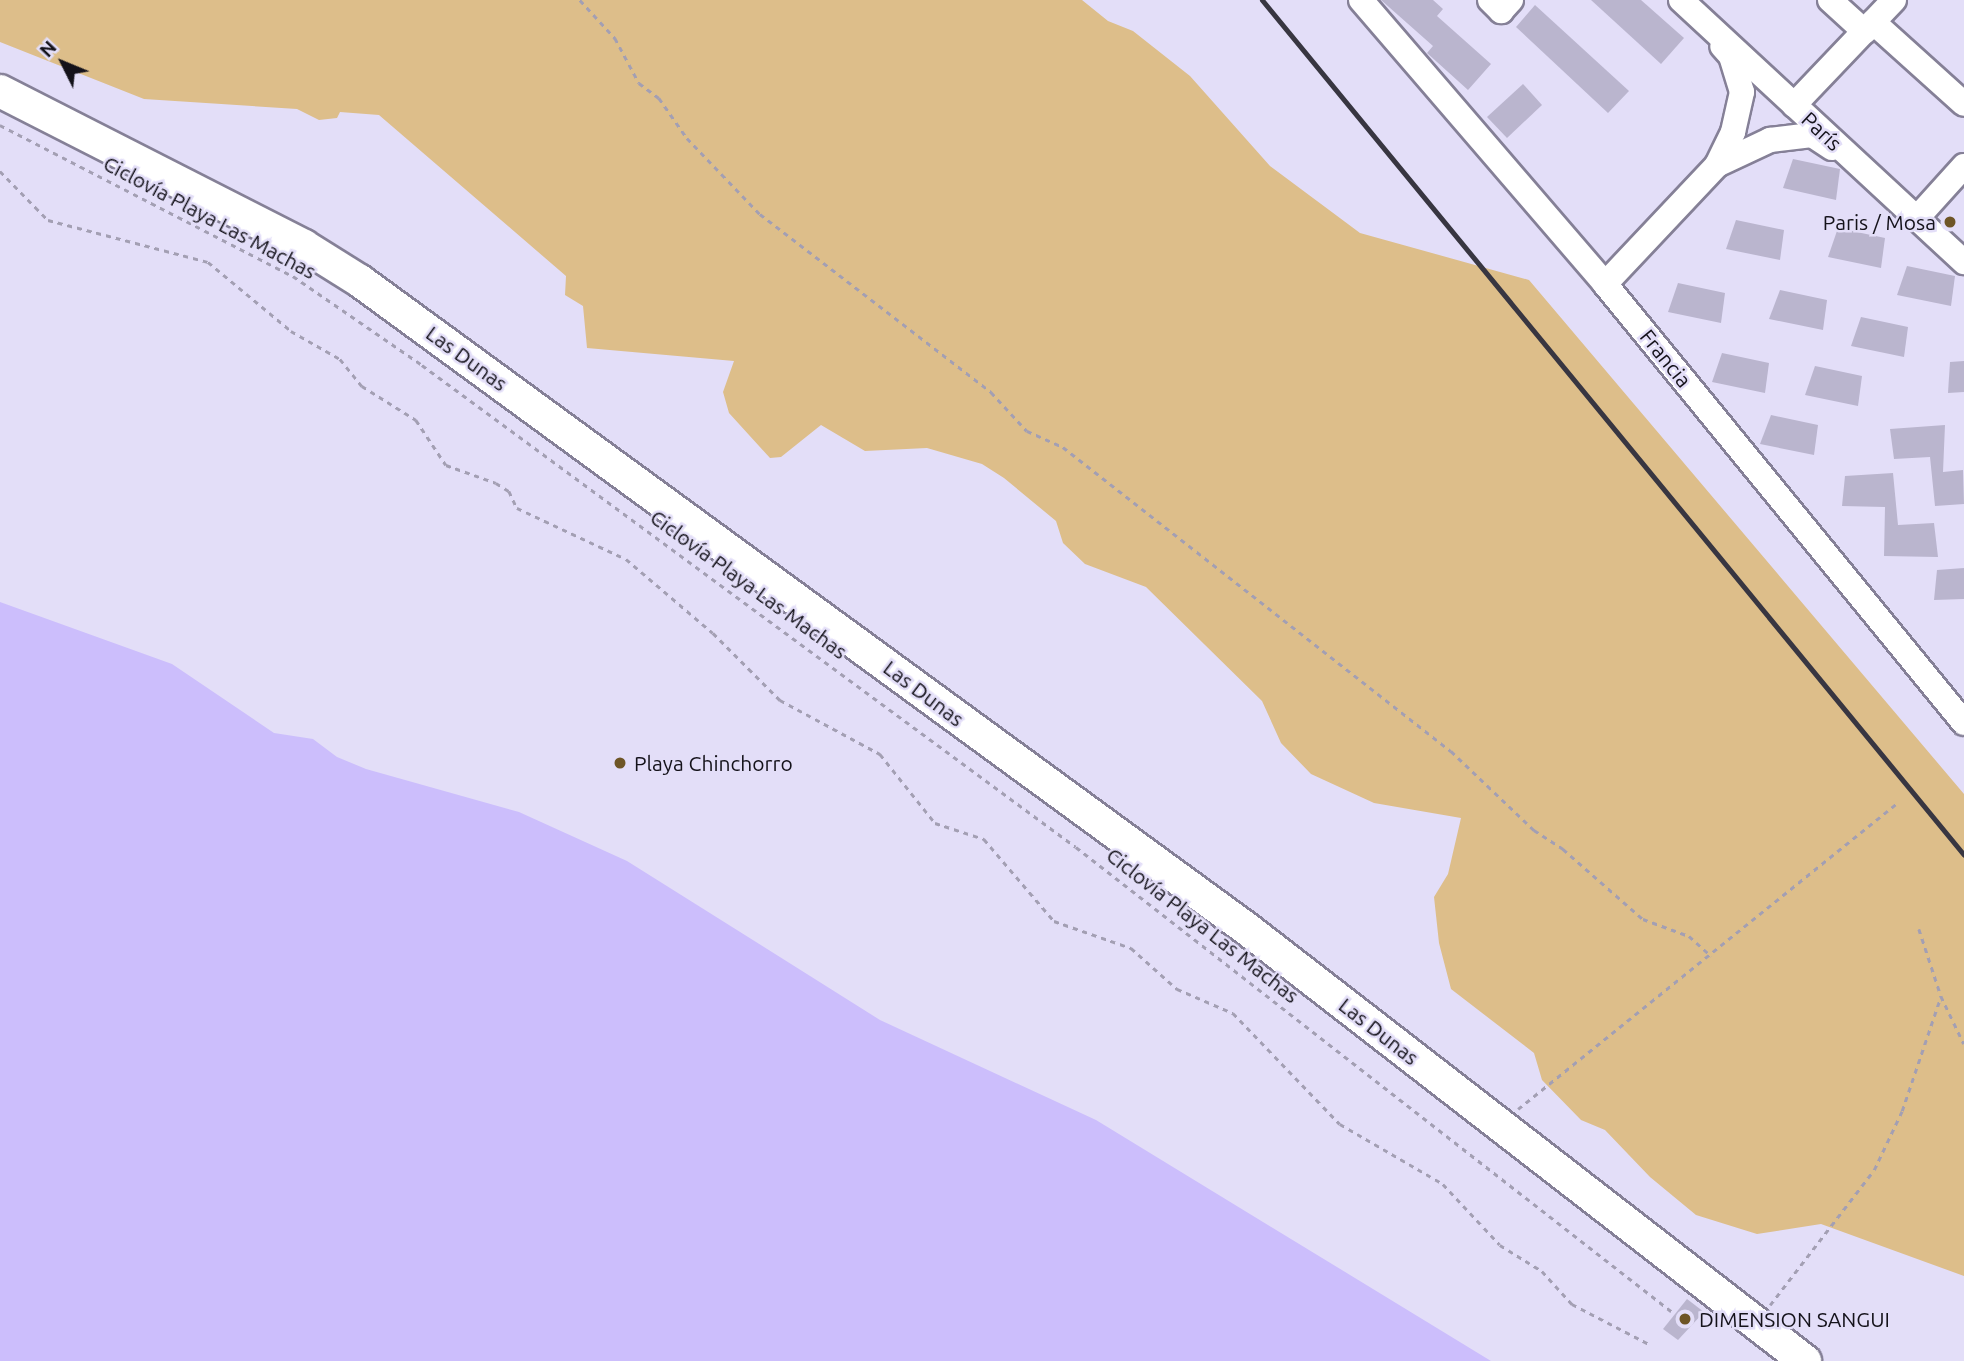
<!DOCTYPE html>
<html>
<head>
<meta charset="utf-8">
<style>
  body { margin:0 }
  #map { position:relative; width:1964px; height:1361px; overflow:hidden; background:#e3def8; font-family:Ubuntu,sans-serif }
  div>[style] { position:absolute }
  .green>* { inset:0; background:#ddbe8a }
  .water>* { inset:0; background:#ccbefc }
  .building>* { inset:0; background:#bab5ce }
  .path>* { height:2.5px; margin-top:-1.25px; transform-origin:0; background:repeating-linear-gradient(90deg,#a39fb3 0 5px,transparent 0 10px) }
  .roads { filter:drop-shadow(2px 0 #858097) drop-shadow(-2px 0 #858097) drop-shadow(0 2px #858097) drop-shadow(0 -2px #858097) }
  .minor>* { height:24px; margin:-12px; padding:0 12px; transform-origin:12px; border-radius:12px; background:#fff }
  .major>* { height:32px; margin:-16px; padding:0 16px; transform-origin:16px; border-radius:16px; background:#fff }
  .rail>* { height:5px; margin:-2.5px; padding:0 2.5px; transform-origin:2.5px; border-radius:2.5px; background:#383641 }
  .dots>* { width:19px; height:19px; translate:-50% -50%; box-sizing:border-box; border:4px solid #e3def8; border-radius:50% }
  span { translate:-50% -50%; white-space:nowrap; text-align:center; line-height:1.15; -webkit-text-stroke:5px #e3def8; paint-order:stroke }
  .street-label { font-size:21px; color:#14121a }
  .poi-label { font-size:21px; color:#14121a }
  .right { translate:-100% -50%; text-align:right }
  .left { translate:0 -50%; text-align:left }
  .north { position:absolute; left:28px; top:28px; width:70px; height:70px; -webkit-text-stroke:5px #e3def8; paint-order:stroke; rotate:313deg; font-size:19px; font-weight:700; line-height:28px; text-align:center; color:#14121a }
  .north::after { content:''; display:block; margin:auto; width:24px; height:32px; background:#14121a; clip-path:polygon(50% 0,100% 100%,50% 72%,0 100%) }
</style>
</head>
<body>
<div id="map">
  <div class="green">
    <i style="clip-path:polygon(0 0,1082px 0,1108px 21px,1133px 31px,1190px 76px,1270px 166px,1360px 233px,1529px 280px,1964px 794px,1964px 1276px,1821px 1224px,1757px 1234px,1696px 1215px,1650px 1177px,1605px 1130px,1581px 1120px,1542px 1080px,1534px 1053px,1451px 989px,1439px 943px,1434px 897px,1448px 874px,1461px 818px,1374px 803px,1311px 774px,1281px 743px,1262px 701px,1146px 587px,1085px 564px,1063px 543px,1056px 521px,1004px 478px,982px 464px,927px 448px,865px 451px,821px 425px,781px 457px,770px 458px,729px 413px,723px 392px,734px 361px,587px 348px,583px 306px,565px 295px,566px 276px,379px 115px,340px 112px,337px 118px,319px 120px,297px 109px,144px 99px,0 42px)"></i>
  </div>
  <div class="water">
    <i style="clip-path:polygon(0 602px,172px 664px,274px 733px,313px 739px,337px 757px,366px 769px,519px 812px,627px 861px,880px 1020px,1096px 1120px,1491px 1361px,0 1361px)"></i>
  </div>
  <div class="building">
    <i style="clip-path:polygon(1381px 0,1433px 0,1443px 9px,1437px 16px,1491px 64px,1468px 90px,1427px 53px,1433px 46px)"></i>
    <i style="clip-path:polygon(1591px 0,1641px 0,1684px 38px,1661px 64px)"></i>
    <i style="clip-path:polygon(1535px 5px,1629px 91px,1608px 113px,1516px 27px)"></i>
    <i style="clip-path:polygon(1523px 84px,1542px 105px,1507px 138px,1487px 117px)"></i>
    <i style="clip-path:polygon(1793px 159px,1840px 169px,1836px 200px,1783px 188px)"></i>
    <i style="clip-path:polygon(1736px 220px,1784px 230px,1780px 260px,1726px 249px)"></i>
    <i style="clip-path:polygon(1838px 228px,1885px 238px,1881px 268px,1828px 257px)"></i>
    <i style="clip-path:polygon(1907px 266px,1955px 276px,1951px 306px,1897px 295px)"></i>
    <i style="clip-path:polygon(1678px 283px,1725px 293px,1721px 323px,1668px 312px)"></i>
    <i style="clip-path:polygon(1780px 290px,1827px 300px,1823px 330px,1769px 319px)"></i>
    <i style="clip-path:polygon(1861px 317px,1908px 327px,1904px 357px,1851px 346px)"></i>
    <i style="clip-path:polygon(1722px 353px,1769px 363px,1765px 393px,1712px 382px)"></i>
    <i style="clip-path:polygon(1964px 361px,1964px 392px,1948px 393px,1950px 362px)"></i>
    <i style="clip-path:polygon(1815px 366px,1862px 376px,1858px 406px,1805px 395px)"></i>
    <i style="clip-path:polygon(1771px 415px,1818px 425px,1814px 455px,1760px 444px)"></i>
    <i style="clip-path:polygon(1945px 425px,1943px 472px,1963px 470px,1964px 504px,1935px 506px,1930px 457px,1894px 459px,1890px 429px)"></i>
    <i style="clip-path:polygon(1893px 473px,1898px 525px,1934px 523px,1938px 557px,1884px 556px,1885px 507px,1842px 506px,1845px 476px)"></i>
    <i style="clip-path:polygon(1964px 568px,1964px 599px,1934px 600px,1937px 570px)"></i>
    <i style="clip-path:polygon(1687px 1299px,1704px 1312px,1678px 1340px,1663px 1329px)"></i>
  </div>
  <div class="path">
    <i style="left:580px;top:0;width:52px;rotate:47.4deg"></i>
    <i style="left:615px;top:38px;width:51px;rotate:61.9deg"></i>
    <i style="left:639px;top:83px;width:25px;rotate:37deg"></i>
    <i style="left:659px;top:98px;width:49px;rotate:55deg"></i>
    <i style="left:687px;top:138px;width:105px;rotate:46.2deg"></i>
    <i style="left:760px;top:214px;width:292px;rotate:37.6deg"></i>
    <i style="left:991px;top:392px;width:53px;rotate:47.3deg"></i>
    <i style="left:1027px;top:431px;width:39px;rotate:24deg"></i>
    <i style="left:1063px;top:447px;width:493px;rotate:38.1deg"></i>
    <i style="left:1451px;top:751px;width:115px;rotate:43.6deg"></i>
    <i style="left:1534px;top:830px;width:35px;rotate:33deg"></i>
    <i style="left:1563px;top:849px;width:106px;rotate:41.2deg"></i>
    <i style="left:1643px;top:919px;width:49px;rotate:20.3deg"></i>
    <i style="left:1689px;top:936px;width:30px;rotate:42deg"></i>
    <i style="left:0;top:125px;width:330px;rotate:27.3deg"></i>
    <i style="left:293px;top:276px;width:157px;rotate:34.6deg"></i>
    <i style="left:422px;top:365px;width:812px;rotate:36.39deg"></i>
    <i style="left:1076px;top:847px;width:755px;rotate:37.95deg"></i>
    <i style="left:0;top:171px;width:69px;rotate:45.6deg"></i>
    <i style="left:48px;top:220px;width:165px;rotate:14.7deg"></i>
    <i style="left:208px;top:262px;width:108px;rotate:39.7deg"></i>
    <i style="left:291px;top:331px;width:56px;rotate:29.7deg"></i>
    <i style="left:340px;top:359px;width:35px;rotate:51deg"></i>
    <i style="left:362px;top:386px;width:64px;rotate:32.2deg"></i>
    <i style="left:416px;top:420px;width:54px;rotate:56.3deg"></i>
    <i style="left:446px;top:465px;width:53px;rotate:19.8deg"></i>
    <i style="left:496px;top:483px;width:15px;rotate:32deg"></i>
    <i style="left:509px;top:491px;width:19px;rotate:65deg"></i>
    <i style="left:517px;top:508px;width:120px;rotate:25.1deg"></i>
    <i style="left:626px;top:559px;width:114px;rotate:40.4deg"></i>
    <i style="left:713px;top:633px;width:95px;rotate:45deg"></i>
    <i style="left:780px;top:700px;width:114px;rotate:28.4deg"></i>
    <i style="left:880px;top:754px;width:88px;rotate:51.4deg"></i>
    <i style="left:935px;top:823px;width:52px;rotate:18.1deg"></i>
    <i style="left:984px;top:839px;width:108px;rotate:49.5deg"></i>
    <i style="left:1054px;top:921px;width:82px;rotate:19.3deg"></i>
    <i style="left:1131px;top:948px;width:62px;rotate:41.7deg"></i>
    <i style="left:1177px;top:989px;width:61px;rotate:23.2deg"></i>
    <i style="left:1233px;top:1013px;width:154px;rotate:46.1deg"></i>
    <i style="left:1340px;top:1124px;width:119px;rotate:30.2deg"></i>
    <i style="left:1443px;top:1184px;width:83px;rotate:46.9deg"></i>
    <i style="left:1500px;top:1245px;width:49px;rotate:31.8deg"></i>
    <i style="left:1542px;top:1271px;width:45px;rotate:47.7deg"></i>
    <i style="left:1572px;top:1304px;width:87px;rotate:27.5deg"></i>
    <i style="left:1919px;top:929px;width:71px;rotate:71.8deg"></i>
    <i style="left:1941px;top:996px;width:53px;rotate:64.4deg"></i>
    <i style="left:1518px;top:1109px;width:489px;rotate:-38.9deg"></i>
    <i style="left:1770px;top:1305px;width:170px;rotate:-52.4deg"></i>
    <i style="left:1874px;top:1170px;width:65px;rotate:-64.6deg"></i>
    <i style="left:1902px;top:1111px;width:121px;rotate:-71.3deg"></i>
  </div>
  <div class="roads">
    <div class="minor">
      <i style="left:1361px;top:0;width:374px;rotate:49.3deg"></i>
      <i style="left:1605px;top:284px;width:567px;rotate:50.72deg"></i>
      <i style="left:1490px;top:0;width:16px;rotate:45deg"></i>
      <i style="left:1501px;top:11px;width:15px;rotate:-48deg"></i>
      <i style="left:1681px;top:0;width:386px;rotate:42.8deg"></i>
      <i style="left:1830px;top:0;width:47px;rotate:42.4deg"></i>
      <i style="left:1873px;top:22px;width:122px;rotate:42deg"></i>
      <i style="left:1794px;top:105px;width:145px;rotate:-46.4deg"></i>
      <i style="left:1717px;top:165px;width:37px;rotate:-64deg"></i>
      <i style="left:1733px;top:132px;width:41px;rotate:-77.3deg"></i>
      <i style="left:1742px;top:92px;width:38px;rotate:-107deg"></i>
      <i style="left:1731px;top:56px;width:13px;rotate:-132deg"></i>
      <i style="left:1917px;top:218px;width:70px;rotate:-47.9deg"></i>
      <i style="left:1605px;top:284px;width:163px;rotate:-46.7deg"></i>
      <i style="left:1717px;top:165px;width:59px;rotate:-25.3deg"></i>
      <i style="left:1770px;top:140px;width:42px;rotate:-6.8deg"></i>
      <i style="left:1812px;top:135px;width:24px;rotate:33deg"></i>
    </div>
    <div class="major">
      <i style="left:0;top:91px;width:341px;rotate:27deg"></i>
      <i style="left:304px;top:246px;width:66px;rotate:32deg"></i>
      <i style="left:360px;top:281px;width:1098px;rotate:36.15deg"></i>
      <i style="left:1247px;top:929px;width:706px;rotate:37.75deg"></i>
    </div>
  </div>
  <div class="rail">
    <i style="left:1262px;top:0;width:1106px;rotate:50.61deg"></i>
  </div>
  <div class="dots">
    <i style="left:1950px;top:222px;background:#6e5526"></i>
    <i style="left:620px;top:763px;background:#6e5526"></i>
    <i style="left:1685px;top:1319px;background:#6e5526"></i>
  </div>
  <div class="street-label">
    <span style="left:1822px;top:131px;rotate:43deg">París</span>
    <span style="left:210px;top:217px;rotate:28deg">Ciclovía Playa Las Machas</span>
    <span style="left:467px;top:358px;rotate:36deg">Las Dunas</span>
    <span style="left:1666px;top:358px;rotate:51deg">Francia</span>
    <span style="left:749px;top:584px;rotate:36deg">Ciclovía Playa Las Machas</span>
    <span style="left:924px;top:693px;rotate:37deg">Las Dunas</span>
    <span style="left:1203px;top:925px;rotate:38deg">Ciclovía Playa Las Machas</span>
    <span style="left:1379px;top:1031px;rotate:38deg">Las Dunas</span>
  </div>
  <div class="poi-label">
    <span class="right" style="left:1936px;top:222px">Paris / Mosa</span>
    <span class="left" style="left:634px;top:763px">Playa Chinchorro</span>
    <span class="left" style="left:1699px;top:1319px">DIMENSION SANGUI</span>
  </div>
  <div class="north">N</div>
</div>
</body>
</html>
